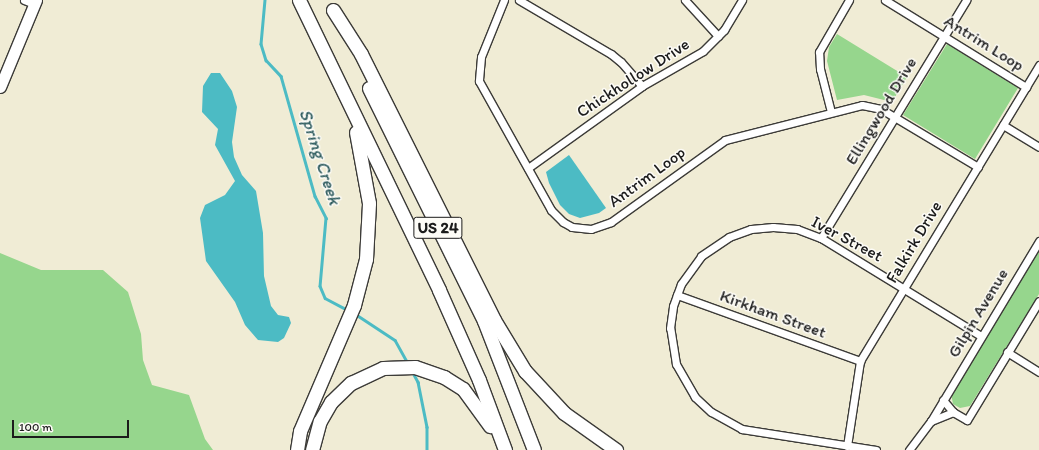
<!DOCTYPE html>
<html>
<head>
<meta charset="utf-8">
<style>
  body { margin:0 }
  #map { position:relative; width:1039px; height:450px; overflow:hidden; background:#f0ecd5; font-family:Itim,sans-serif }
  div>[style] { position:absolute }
  .green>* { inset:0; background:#96d68d }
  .water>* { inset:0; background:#4cbbc4 }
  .stream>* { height:2.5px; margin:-1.25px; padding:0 1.25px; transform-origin:1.25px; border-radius:1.25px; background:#4cbbc4 }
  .roads { filter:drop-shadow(1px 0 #3c3b38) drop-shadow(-1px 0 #3c3b38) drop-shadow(0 1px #3c3b38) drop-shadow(0 -1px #3c3b38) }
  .minor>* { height:7px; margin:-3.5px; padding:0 3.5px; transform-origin:3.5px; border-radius:3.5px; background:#fff }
  .primary>* { height:11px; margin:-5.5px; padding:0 5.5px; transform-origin:5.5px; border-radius:5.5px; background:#fff }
  .motorway>* { height:13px; margin:-6.5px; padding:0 6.5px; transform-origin:6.5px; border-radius:6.5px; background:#fff }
  span { translate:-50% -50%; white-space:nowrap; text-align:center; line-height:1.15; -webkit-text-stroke:3px #fdfcf7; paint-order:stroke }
  .shield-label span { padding:1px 3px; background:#fdfcf7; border:1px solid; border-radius:3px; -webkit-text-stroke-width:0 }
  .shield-label { font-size:16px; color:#1c1c1c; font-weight:700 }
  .street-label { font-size:17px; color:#1c1c1c }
  .water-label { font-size:18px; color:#2f5c5f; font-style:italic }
  .scale { position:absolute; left:12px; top:420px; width:117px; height:18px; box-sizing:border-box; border:2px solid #1c1c1c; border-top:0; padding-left:5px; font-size:12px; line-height:14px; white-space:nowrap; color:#1c1c1c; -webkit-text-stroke:3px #fdfcf7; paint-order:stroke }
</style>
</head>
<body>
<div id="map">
  <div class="green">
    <i style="clip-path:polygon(837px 34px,907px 77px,892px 102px,864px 95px,837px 100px,827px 61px,829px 47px)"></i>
    <i style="clip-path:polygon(947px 44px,1018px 88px,975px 159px,903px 115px)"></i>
    <i style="clip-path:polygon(1039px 248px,1039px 294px,970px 406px,960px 408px,953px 404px,951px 393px)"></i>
    <i style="clip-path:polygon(0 253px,41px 270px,103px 270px,128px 292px,141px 334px,143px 360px,152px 385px,189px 395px,205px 439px,213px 450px,0 450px)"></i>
  </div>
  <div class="water">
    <i style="clip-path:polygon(211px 73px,220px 73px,232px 91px,237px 107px,232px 142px,234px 157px,242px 175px,256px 191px,263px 233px,264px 276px,271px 306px,278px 315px,289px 317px,291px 323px,284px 338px,278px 342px,258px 340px,245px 325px,235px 302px,206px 261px,200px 218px,205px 205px,225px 195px,235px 181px,215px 145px,218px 129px,202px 112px,203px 86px)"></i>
    <i style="clip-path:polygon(569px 155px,606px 208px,599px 213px,580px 218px,569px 214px,560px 205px,549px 183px,546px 172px)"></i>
  </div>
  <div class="stream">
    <i style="left:265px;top:0;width:44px;rotate:95.2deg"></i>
    <i style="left:261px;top:44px;width:17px;rotate:73deg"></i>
    <i style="left:266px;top:60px;width:22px;rotate:47deg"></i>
    <i style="left:281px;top:76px;width:125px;rotate:74.2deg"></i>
    <i style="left:315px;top:196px;width:25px;rotate:63deg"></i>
    <i style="left:326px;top:218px;width:68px;rotate:95deg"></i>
    <i style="left:320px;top:286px;width:13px;rotate:67deg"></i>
    <i style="left:325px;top:298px;width:26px;rotate:28deg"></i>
    <i style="left:354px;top:313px;width:49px;rotate:33.4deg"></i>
    <i style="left:395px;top:340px;width:26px;rotate:61deg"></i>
    <i style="left:412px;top:371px;width:13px;rotate:61deg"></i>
    <i style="left:418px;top:382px;width:46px;rotate:78.7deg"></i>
    <i style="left:427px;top:427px;width:23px;rotate:90deg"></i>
  </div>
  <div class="roads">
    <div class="minor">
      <i style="left:24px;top:0;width:11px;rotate:22deg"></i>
      <i style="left:504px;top:0;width:61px;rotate:112deg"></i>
      <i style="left:481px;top:57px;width:24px;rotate:95deg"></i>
      <i style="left:479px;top:81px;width:148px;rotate:60.8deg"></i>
      <i style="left:551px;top:210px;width:17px;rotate:45deg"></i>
      <i style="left:563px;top:222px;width:10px;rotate:29deg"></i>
      <i style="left:572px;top:227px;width:19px;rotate:6deg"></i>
      <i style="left:591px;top:229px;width:21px;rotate:-19deg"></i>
      <i style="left:611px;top:222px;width:140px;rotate:-35.7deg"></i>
      <i style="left:725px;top:140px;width:141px;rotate:-14.3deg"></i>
      <i style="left:862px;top:105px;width:19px;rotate:12deg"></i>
      <i style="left:881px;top:109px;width:113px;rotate:30.9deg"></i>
      <i style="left:519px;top:0;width:107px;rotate:30.4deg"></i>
      <i style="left:611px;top:54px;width:13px;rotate:39deg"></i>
      <i style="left:621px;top:62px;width:32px;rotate:49deg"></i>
      <i style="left:685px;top:0;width:49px;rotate:47.5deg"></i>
      <i style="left:885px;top:0;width:166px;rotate:31.7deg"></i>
      <i style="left:831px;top:112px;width:44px;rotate:-104.3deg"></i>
      <i style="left:820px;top:69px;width:17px;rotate:-93deg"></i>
      <i style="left:819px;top:52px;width:60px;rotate:-60deg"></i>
      <i style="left:1003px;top:125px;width:42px;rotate:31.4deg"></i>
      <i style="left:528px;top:168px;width:140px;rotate:-35.7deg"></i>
      <i style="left:642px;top:86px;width:70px;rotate:-29.8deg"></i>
      <i style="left:703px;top:51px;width:30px;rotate:-45deg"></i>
      <i style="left:724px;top:30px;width:35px;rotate:-59deg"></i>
      <i style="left:821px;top:238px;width:279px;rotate:-58.6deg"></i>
      <i style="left:677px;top:295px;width:195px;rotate:19.8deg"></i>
      <i style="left:1007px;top:352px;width:38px;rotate:32deg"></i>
      <i style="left:943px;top:400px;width:16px;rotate:50deg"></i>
      <i style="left:953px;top:412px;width:16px;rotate:30deg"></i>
      <i style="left:967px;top:420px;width:139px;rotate:-58.8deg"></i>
      <i style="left:931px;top:421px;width:24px;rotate:-22deg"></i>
      <i style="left:847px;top:446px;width:86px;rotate:-81.3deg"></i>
      <i style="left:860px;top:361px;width:346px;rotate:-58.8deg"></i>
      <i style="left:876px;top:450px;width:136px;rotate:-171.1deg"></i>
      <i style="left:742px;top:429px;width:35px;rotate:-151deg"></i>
      <i style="left:711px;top:412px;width:22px;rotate:-137deg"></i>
      <i style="left:695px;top:397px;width:38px;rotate:-120deg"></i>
      <i style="left:676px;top:364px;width:36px;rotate:-99deg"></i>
      <i style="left:670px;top:328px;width:22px;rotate:-82deg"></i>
      <i style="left:673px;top:306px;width:23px;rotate:-70deg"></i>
      <i style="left:681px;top:284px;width:34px;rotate:-54deg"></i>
      <i style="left:701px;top:256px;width:34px;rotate:-34deg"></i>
      <i style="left:729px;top:237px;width:23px;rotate:-20deg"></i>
      <i style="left:751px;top:229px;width:22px;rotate:-5deg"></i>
      <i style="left:773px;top:227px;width:24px;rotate:5deg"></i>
      <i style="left:797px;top:229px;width:26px;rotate:21deg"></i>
      <i style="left:821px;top:238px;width:188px;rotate:31.5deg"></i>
      <i style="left:909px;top:450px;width:36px;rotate:-53deg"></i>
      <i style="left:931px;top:421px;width:210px;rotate:-59deg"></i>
    </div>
    <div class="primary">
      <i style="left:0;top:87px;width:94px;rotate:-67.5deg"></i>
    </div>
    <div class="motorway">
      <i style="left:299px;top:0;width:322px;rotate:64.2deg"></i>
      <i style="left:439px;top:290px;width:98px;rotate:66deg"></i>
      <i style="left:479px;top:380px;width:75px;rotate:69.6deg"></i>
      <i style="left:333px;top:10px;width:52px;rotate:57.5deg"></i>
      <i style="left:361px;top:54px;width:297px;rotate:63.4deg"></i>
      <i style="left:494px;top:320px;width:60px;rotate:58.7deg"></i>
      <i style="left:525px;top:371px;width:57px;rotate:47.1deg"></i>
      <i style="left:564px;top:413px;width:64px;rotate:35.4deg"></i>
      <i style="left:369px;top:88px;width:260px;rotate:63.7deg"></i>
      <i style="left:484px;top:321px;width:138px;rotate:68.8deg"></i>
      <i style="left:297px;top:450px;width:19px;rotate:-81deg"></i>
      <i style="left:300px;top:431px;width:137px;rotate:-66.8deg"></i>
      <i style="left:354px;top:305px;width:48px;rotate:-75.4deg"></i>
      <i style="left:366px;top:259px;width:56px;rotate:-86.9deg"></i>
      <i style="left:369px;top:203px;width:72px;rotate:-100.4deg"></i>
      <i style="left:312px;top:450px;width:30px;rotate:-75deg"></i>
      <i style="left:320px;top:421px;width:22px;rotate:-60deg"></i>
      <i style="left:331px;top:402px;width:28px;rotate:-44deg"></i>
      <i style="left:351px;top:383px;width:35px;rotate:-25deg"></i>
      <i style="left:383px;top:368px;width:32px;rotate:-2deg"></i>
      <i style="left:415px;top:367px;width:31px;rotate:19deg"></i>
      <i style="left:444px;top:377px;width:22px;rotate:32deg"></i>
      <i style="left:463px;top:389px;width:46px;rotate:53.9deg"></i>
    </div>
  </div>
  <div class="shield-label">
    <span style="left:438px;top:228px">US 24</span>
  </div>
  <div class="street-label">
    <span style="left:984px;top:43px;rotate:32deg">Antrim Loop</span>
    <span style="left:633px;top:78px;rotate:-33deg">Chickhollow Drive</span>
    <span style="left:881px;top:111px;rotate:-59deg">Ellingwood Drive</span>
    <span style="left:647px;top:177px;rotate:-36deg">Antrim Loop</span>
    <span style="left:847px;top:239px;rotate:28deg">Iver Street</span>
    <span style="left:914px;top:242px;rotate:-59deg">Falkirk Drive</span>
    <span style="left:978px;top:313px;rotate:-59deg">Gilpin Avenue</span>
    <span style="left:773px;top:314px;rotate:20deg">Kirkham Street</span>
  </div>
  <div class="water-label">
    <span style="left:320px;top:157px;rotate:72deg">Spring Creek</span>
  </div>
  <div class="scale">100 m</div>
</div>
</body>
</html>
